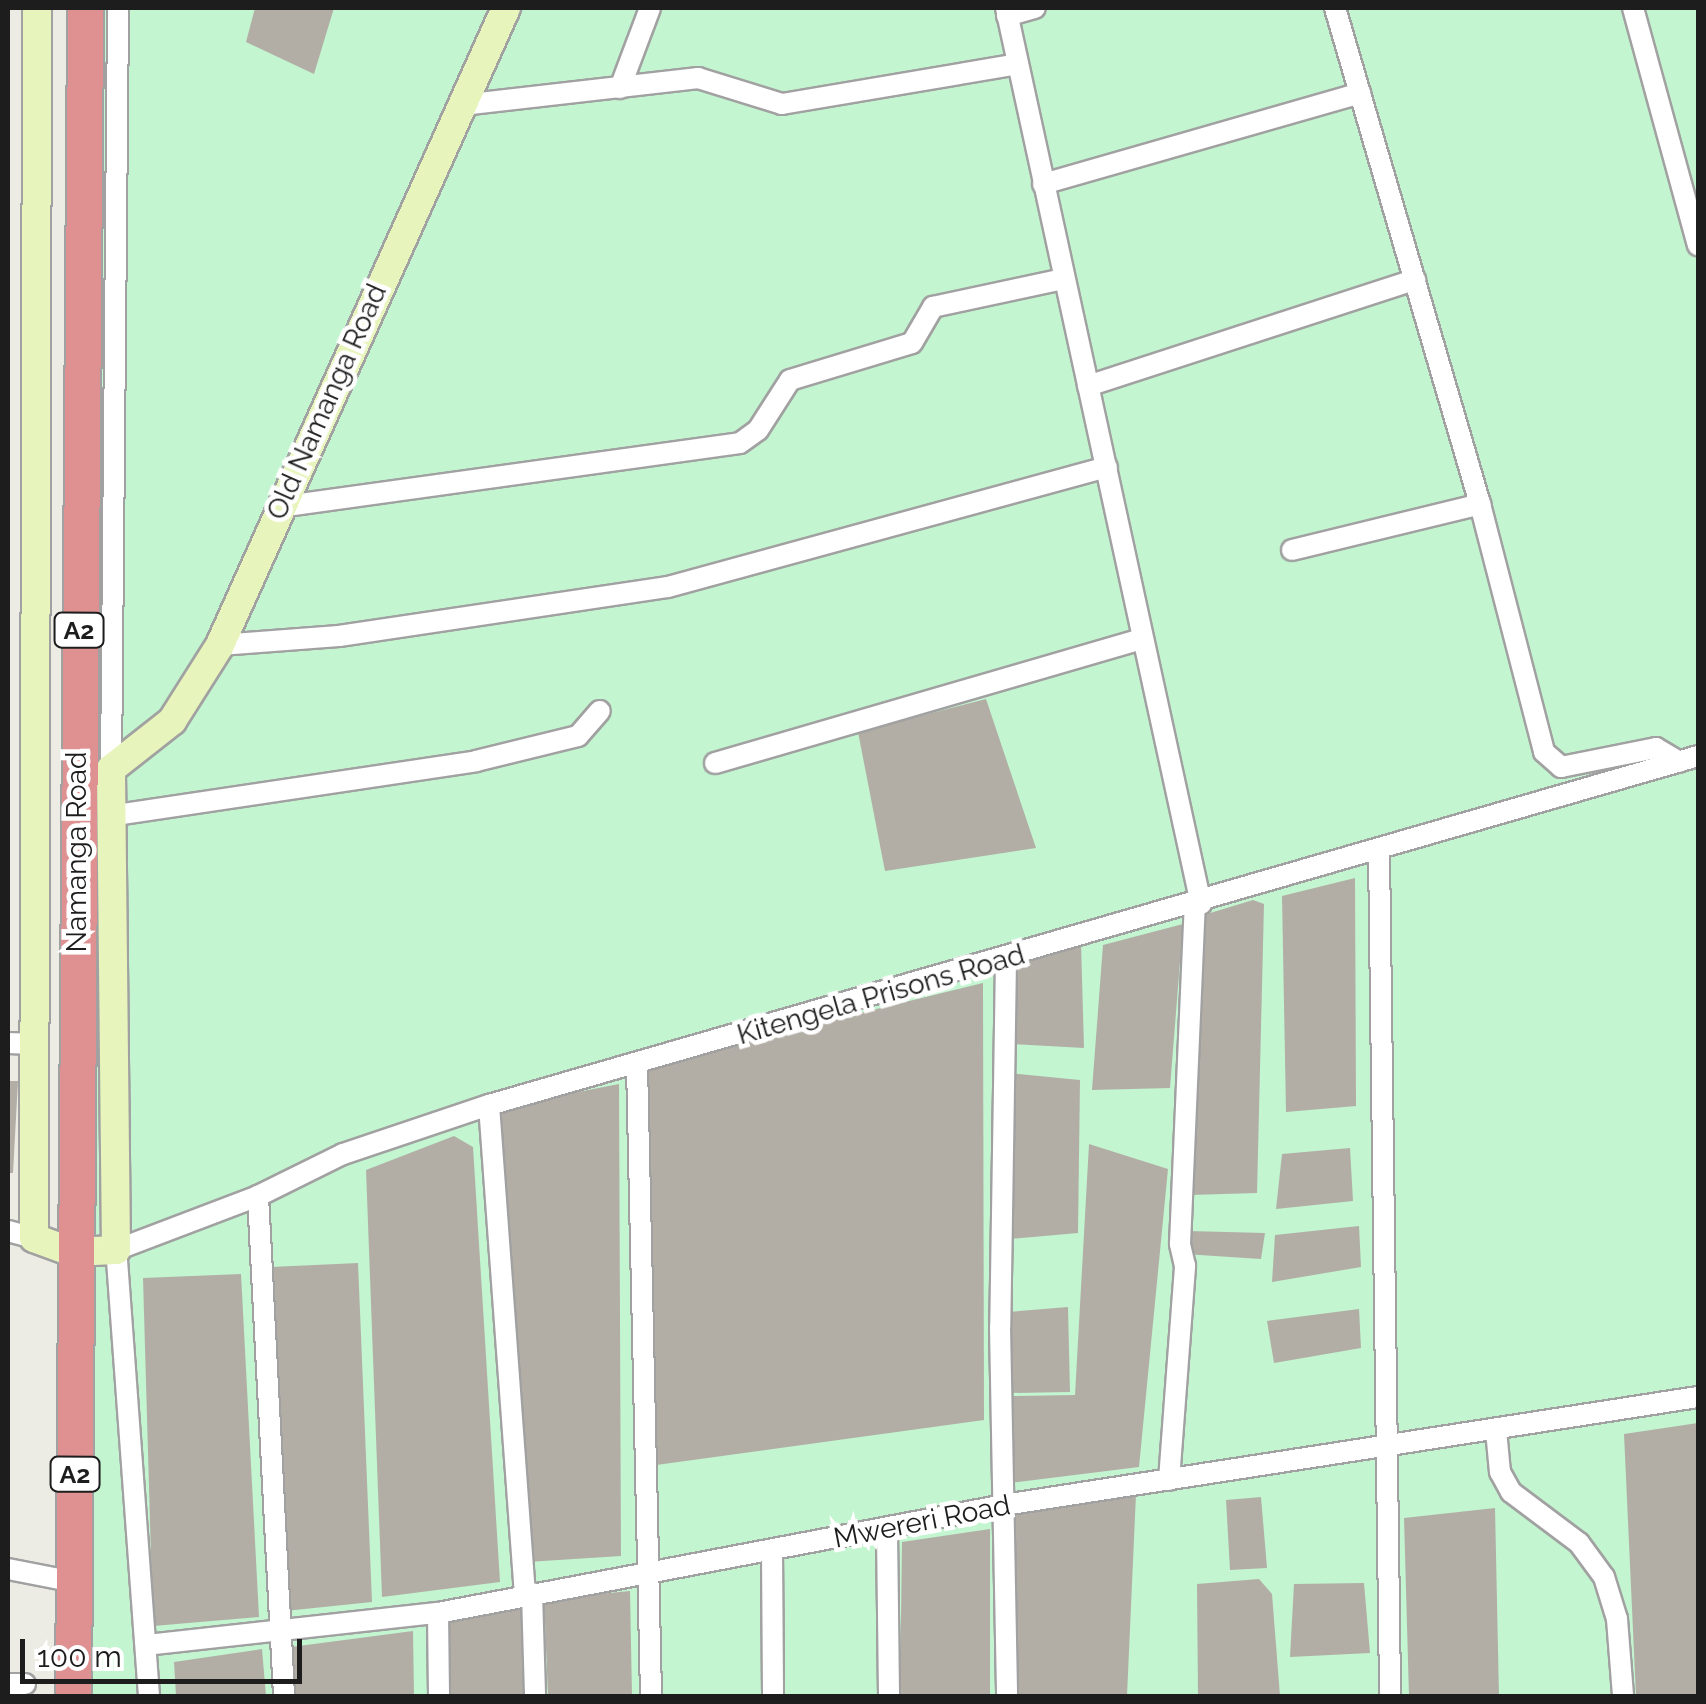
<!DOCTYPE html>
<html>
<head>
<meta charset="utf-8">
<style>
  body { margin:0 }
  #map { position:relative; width:1706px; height:1704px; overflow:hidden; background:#edece4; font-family:Raleway,sans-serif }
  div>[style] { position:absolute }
  .park>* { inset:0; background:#c3f5d0 }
  .building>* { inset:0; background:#b2aea6 }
  .roads { filter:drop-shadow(2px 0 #a1a1a1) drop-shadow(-2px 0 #a1a1a1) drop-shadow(0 2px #a1a1a1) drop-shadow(0 -2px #a1a1a1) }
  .street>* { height:20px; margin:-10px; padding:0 10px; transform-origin:10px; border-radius:10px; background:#fff }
  .secondary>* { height:28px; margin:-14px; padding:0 14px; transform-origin:14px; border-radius:14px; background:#e7f4bb }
  .highway>* { height:35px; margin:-17.5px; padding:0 17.5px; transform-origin:17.5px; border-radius:17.5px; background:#df9191 }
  span { translate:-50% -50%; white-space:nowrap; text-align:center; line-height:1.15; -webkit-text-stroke:9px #fff; paint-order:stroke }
  .shield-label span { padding:2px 8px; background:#fff; border:2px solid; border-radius:8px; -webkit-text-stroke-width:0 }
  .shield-label { font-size:25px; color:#1d1d1d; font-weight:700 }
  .street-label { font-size:28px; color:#1d1d1d }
  .frame { position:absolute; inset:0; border:10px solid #1d1d1d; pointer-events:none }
  .scale { position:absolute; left:20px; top:1639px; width:282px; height:45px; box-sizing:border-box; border:5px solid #1d1d1d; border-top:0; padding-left:12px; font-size:30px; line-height:35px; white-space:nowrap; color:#1d1d1d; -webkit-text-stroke:8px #fff; paint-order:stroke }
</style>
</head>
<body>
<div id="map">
  <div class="park">
    <i style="clip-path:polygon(85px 8px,1698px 8px,1698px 1696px,73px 1696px)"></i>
  </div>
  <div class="building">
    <i style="clip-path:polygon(255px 8px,334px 8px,314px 74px,246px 42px)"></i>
    <i style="clip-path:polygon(986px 699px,1036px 848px,885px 871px,858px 732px)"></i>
    <i style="clip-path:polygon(1355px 878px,1356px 1106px,1286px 1112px,1282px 896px)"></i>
    <i style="clip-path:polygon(1253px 900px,1264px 904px,1257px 1193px,1190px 1195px,1197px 917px)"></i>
    <i style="clip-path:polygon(1183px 924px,1170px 1088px,1092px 1090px,1103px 945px)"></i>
    <i style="clip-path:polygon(1081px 943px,1084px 1048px,1009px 1044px,1008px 964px)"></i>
    <i style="clip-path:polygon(983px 983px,984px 1420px,649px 1466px,639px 1067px)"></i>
    <i style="clip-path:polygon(1007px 1073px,1080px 1080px,1078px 1233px,1009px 1239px)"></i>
    <i style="clip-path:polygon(8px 1081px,18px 1081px,13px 1173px,8px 1173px)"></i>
    <i style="clip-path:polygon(619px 1084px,621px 1556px,527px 1562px,492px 1109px)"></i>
    <i style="clip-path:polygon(454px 1136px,473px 1147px,500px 1582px,382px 1597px,366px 1170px)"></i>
    <i style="clip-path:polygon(1089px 1144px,1168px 1169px,1139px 1467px,1010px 1483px,1012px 1396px,1075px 1395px)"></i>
    <i style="clip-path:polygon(1350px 1148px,1353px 1201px,1276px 1209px,1282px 1154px)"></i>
    <i style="clip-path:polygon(1359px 1226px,1361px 1267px,1272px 1282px,1275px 1235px)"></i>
    <i style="clip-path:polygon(1188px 1231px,1265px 1233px,1261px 1259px,1184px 1254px)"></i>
    <i style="clip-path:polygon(358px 1263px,372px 1602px,285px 1611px,271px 1267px)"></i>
    <i style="clip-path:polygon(241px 1274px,259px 1617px,153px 1626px,143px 1278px)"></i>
    <i style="clip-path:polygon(1068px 1307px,1070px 1392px,1010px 1393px,1008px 1312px)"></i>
    <i style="clip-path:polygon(1359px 1309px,1361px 1348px,1274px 1363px,1267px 1321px)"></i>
    <i style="clip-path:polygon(1698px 1423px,1698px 1696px,1636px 1696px,1624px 1434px)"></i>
    <i style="clip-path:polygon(1136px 1494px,1127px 1696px,1012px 1696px,1012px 1512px)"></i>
    <i style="clip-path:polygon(1261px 1497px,1267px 1568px,1230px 1570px,1226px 1500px)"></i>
    <i style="clip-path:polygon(1495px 1508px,1499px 1696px,1409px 1696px,1404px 1518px)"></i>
    <i style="clip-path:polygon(990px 1529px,990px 1696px,900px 1696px,902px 1542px)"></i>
    <i style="clip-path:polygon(1259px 1579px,1272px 1594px,1280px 1696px,1198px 1696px,1197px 1584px)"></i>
    <i style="clip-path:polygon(1364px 1583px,1370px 1653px,1290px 1657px,1294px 1584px)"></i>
    <i style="clip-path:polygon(630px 1591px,632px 1696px,548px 1696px,544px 1599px)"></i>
    <i style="clip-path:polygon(530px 1606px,532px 1696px,450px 1696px,449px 1615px)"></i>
    <i style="clip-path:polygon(413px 1631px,414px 1696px,294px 1696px,291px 1647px)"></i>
    <i style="clip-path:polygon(262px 1649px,266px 1696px,176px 1696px,174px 1662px)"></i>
  </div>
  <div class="roads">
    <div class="street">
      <i style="left:1006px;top:8px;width:917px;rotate:77.72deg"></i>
      <i style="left:1335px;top:8px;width:517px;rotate:73.7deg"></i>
      <i style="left:1480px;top:504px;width:256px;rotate:75.5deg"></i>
      <i style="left:1544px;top:752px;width:23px;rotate:41deg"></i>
      <i style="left:1561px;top:767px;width:97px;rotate:-11.3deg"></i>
      <i style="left:1656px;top:748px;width:27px;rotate:31deg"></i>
      <i style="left:1633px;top:8px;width:246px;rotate:74.7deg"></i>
      <i style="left:1007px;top:16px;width:29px;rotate:-16deg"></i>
      <i style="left:620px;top:88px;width:85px;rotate:-69.4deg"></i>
      <i style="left:462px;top:105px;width:238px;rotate:-6.5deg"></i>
      <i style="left:698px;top:78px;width:88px;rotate:17.2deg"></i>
      <i style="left:782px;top:104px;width:239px;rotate:-9.6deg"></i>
      <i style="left:1043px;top:184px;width:330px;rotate:-16deg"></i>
      <i style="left:1088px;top:386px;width:344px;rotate:-18deg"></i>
      <i style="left:279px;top:507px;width:465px;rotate:-7.9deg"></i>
      <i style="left:740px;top:443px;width:22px;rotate:-36deg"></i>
      <i style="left:758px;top:430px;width:59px;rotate:-57.4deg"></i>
      <i style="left:790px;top:380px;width:127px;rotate:-16.9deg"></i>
      <i style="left:912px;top:343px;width:42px;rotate:-59.7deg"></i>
      <i style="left:933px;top:307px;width:134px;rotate:-12.1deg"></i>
      <i style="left:1292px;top:550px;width:194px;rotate:-13.7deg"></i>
      <i style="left:220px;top:645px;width:119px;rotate:-4.3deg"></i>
      <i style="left:339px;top:636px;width:333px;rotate:-8.5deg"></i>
      <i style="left:668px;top:587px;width:455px;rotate:-15.3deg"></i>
      <i style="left:715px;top:763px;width:441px;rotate:-16.2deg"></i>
      <i style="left:111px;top:769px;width:761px;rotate:-89.47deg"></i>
      <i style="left:110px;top:816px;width:370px;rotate:-8.5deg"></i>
      <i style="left:476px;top:761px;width:105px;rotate:-13.8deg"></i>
      <i style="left:578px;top:736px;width:33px;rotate:-49deg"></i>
      <i style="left:1379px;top:851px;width:845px;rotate:89.25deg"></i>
      <i style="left:1006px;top:960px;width:367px;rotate:90.9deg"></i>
      <i style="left:1000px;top:1327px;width:369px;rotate:88.9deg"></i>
      <i style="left:8px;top:1043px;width:27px;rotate:2deg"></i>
      <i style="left:637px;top:1064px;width:632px;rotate:88.73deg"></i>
      <i style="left:489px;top:1105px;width:492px;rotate:85.8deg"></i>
      <i style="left:258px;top:1196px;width:501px;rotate:87.02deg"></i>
      <i style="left:8px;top:1231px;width:27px;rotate:15deg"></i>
      <i style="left:1496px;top:1430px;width:42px;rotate:84.6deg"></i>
      <i style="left:1500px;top:1472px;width:23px;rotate:61deg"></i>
      <i style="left:1511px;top:1492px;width:85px;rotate:36.9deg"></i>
      <i style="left:1579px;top:1543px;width:42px;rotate:53.7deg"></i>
      <i style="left:1604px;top:1577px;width:44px;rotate:72.8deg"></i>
      <i style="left:1617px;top:1619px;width:77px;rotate:85.5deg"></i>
      <i style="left:1169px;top:1480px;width:215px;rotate:-85.7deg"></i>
      <i style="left:1185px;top:1266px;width:23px;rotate:-103deg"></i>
      <i style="left:1180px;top:1244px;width:338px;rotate:-87.5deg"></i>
      <i style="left:887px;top:1531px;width:165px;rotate:89.3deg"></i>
      <i style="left:772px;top:1550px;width:146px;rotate:89.6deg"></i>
      <i style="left:8px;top:1569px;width:68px;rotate:11deg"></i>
      <i style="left:532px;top:1593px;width:103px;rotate:88.3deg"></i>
      <i style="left:438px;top:1613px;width:83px;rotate:89.3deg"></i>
      <i style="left:146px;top:1645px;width:294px;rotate:-6.3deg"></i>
      <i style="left:438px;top:1613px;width:576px;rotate:-10.8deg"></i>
      <i style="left:1004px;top:1505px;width:702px;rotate:-8.85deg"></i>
      <i style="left:8px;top:1684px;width:17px"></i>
      <i style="left:149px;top:1696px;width:447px;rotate:-94.2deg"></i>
      <i style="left:116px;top:1250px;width:152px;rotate:-20.8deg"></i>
      <i style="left:258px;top:1196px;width:95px;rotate:-26.3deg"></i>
      <i style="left:343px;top:1154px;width:154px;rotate:-18.6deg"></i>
      <i style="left:489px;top:1105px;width:1258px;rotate:-16.1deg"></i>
    </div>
    <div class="secondary">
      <i style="left:37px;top:8px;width:1230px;rotate:90.14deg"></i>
      <i style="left:34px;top:1238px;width:40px;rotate:20.2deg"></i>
      <i style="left:72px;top:1252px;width:44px;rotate:-2.6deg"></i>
      <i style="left:116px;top:1250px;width:481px;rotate:-90.6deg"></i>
      <i style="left:111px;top:769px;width:78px;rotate:-38.2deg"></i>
      <i style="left:172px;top:721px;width:90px;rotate:-57.7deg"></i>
      <i style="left:220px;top:645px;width:698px;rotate:-65.82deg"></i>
    </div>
    <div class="highway">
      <i style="left:73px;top:1696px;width:1688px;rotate:-89.59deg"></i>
    </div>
  </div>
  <div class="shield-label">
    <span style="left:79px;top:630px">A2</span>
    <span style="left:75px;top:1474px">A2</span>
  </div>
  <div class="street-label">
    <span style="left:327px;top:402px;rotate:-66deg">Old Namanga Road</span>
    <span style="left:77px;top:852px;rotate:-90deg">Namanga Road</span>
    <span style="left:881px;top:995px;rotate:-16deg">Kitengela Prisons Road</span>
    <span style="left:922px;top:1522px;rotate:-11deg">Mwereri Road</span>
  </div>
  <div class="frame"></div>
  <div class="scale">100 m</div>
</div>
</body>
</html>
